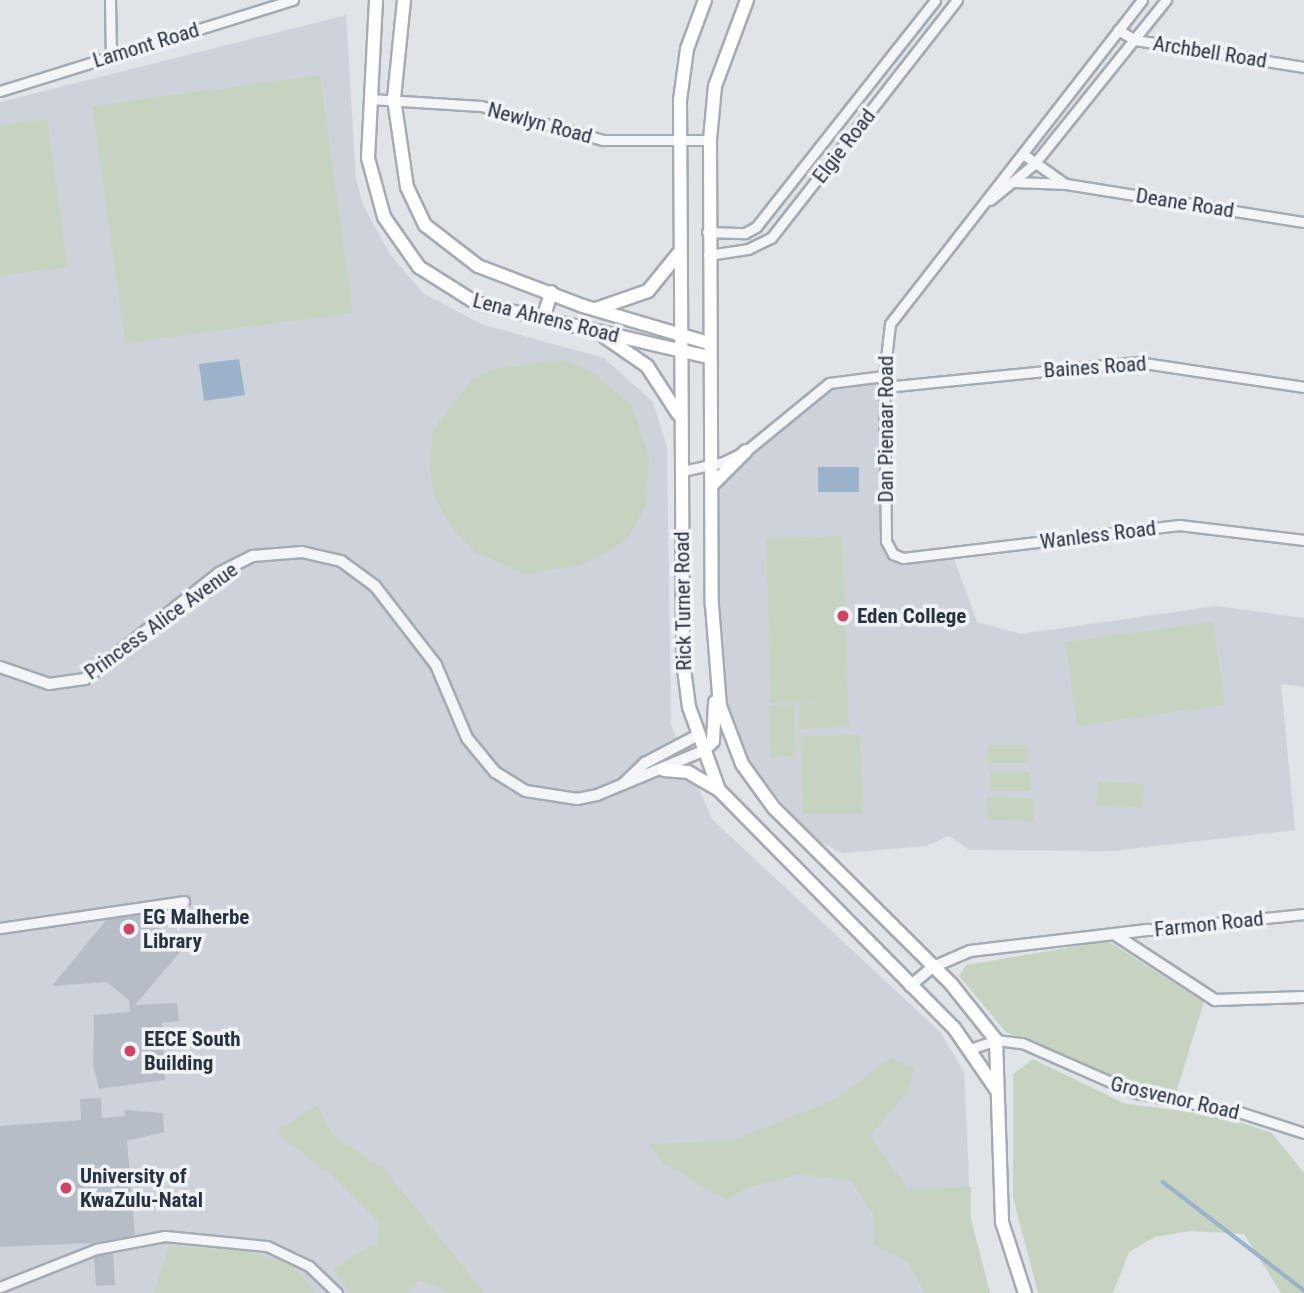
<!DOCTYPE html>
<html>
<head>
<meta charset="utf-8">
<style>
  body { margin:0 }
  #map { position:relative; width:1304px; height:1293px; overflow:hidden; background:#e0e4e9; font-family:"Roboto Condensed",sans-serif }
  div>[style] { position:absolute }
  .built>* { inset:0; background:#ced3db }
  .green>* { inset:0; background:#c6d3c1 }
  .water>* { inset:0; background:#9bb3ca }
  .stream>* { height:3.5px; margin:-1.75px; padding:0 1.75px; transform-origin:1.75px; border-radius:1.75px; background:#9bb3ca }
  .building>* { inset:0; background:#b7bdc6 }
  .roads { filter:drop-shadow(2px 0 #a5abb3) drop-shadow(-2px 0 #a5abb3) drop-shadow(0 2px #a5abb3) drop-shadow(0 -2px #a5abb3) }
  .minor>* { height:9px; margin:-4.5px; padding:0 4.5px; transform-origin:4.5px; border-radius:4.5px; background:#f3f5f8 }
  .tertiary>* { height:10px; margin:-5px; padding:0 5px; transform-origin:5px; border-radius:5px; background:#f3f5f8 }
  .secondary>* { height:12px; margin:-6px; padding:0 6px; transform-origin:6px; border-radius:6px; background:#fff }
  .dots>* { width:19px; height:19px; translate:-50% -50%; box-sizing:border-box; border:4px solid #f0f3f7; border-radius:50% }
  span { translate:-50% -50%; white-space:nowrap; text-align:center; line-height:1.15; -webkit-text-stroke:7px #f0f3f7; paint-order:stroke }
  .street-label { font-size:21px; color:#293241 }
  .poi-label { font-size:21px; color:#293241; font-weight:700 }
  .left { translate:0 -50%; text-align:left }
</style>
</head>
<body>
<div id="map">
  <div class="built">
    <i style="clip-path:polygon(346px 15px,356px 179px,363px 205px,390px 254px,423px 293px,481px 324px,604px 358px,653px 402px,667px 447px,671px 725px,712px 819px,940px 1032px,964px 1071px,971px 1220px,990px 1293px,0 1293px,0 102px)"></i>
    <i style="clip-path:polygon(878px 381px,886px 552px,953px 556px,977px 622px,1021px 634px,1217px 606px,1304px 618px,1304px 687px,1281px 684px,1295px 830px,1113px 851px,969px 850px,949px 836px,927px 846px,842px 853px,810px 837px,743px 754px,720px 697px,716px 464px,823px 386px)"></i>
  </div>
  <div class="green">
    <i style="clip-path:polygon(320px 75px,353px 313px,125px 343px,92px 106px)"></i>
    <i style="clip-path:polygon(47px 119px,68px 267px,0 276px,0 125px)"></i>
    <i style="clip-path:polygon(563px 360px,595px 374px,632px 406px,649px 457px,646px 505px,627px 540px,604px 553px,581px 565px,525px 574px,475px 552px,452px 529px,434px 496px,429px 465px,433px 430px,470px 381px,494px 369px)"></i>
    <i style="clip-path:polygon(842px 536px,849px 727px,800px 729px,799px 704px,820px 702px,771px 703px,766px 538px)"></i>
    <i style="clip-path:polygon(1213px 622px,1225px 705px,1077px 726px,1065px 642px)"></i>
    <i style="clip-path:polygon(794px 705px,796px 756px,771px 757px,769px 706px)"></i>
    <i style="clip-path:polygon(860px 735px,863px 813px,803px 814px,801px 736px)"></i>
    <i style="clip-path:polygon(988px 745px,1028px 745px,1028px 763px,988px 763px)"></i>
    <i style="clip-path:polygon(990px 772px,1030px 772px,1030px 791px,990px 791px)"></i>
    <i style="clip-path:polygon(1098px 781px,1144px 784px,1142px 808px,1096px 805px)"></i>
    <i style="clip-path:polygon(987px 797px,1034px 798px,1034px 821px,988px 820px)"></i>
    <i style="clip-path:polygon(1108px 941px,1204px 1002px,1176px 1093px,1121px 1083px,1006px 1032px,959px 976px,966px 965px)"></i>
    <i style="clip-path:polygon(891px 1058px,914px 1068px,908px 1091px,870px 1136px,908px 1189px,971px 1187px,971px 1220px,990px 1293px,925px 1293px,908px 1263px,874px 1245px,874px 1215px,851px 1181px,801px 1174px,749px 1187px,726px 1200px,662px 1162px,649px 1144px,734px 1140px,834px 1100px)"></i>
    <i style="clip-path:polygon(1033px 1059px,1123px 1103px,1225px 1117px,1272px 1133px,1304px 1173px,1304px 1293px,1281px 1293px,1244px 1234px,1191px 1231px,1155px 1237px,1129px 1252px,1113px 1293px,1038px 1293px,1013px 1197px,1013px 1074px)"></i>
    <i style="clip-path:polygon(317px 1105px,334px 1137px,384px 1169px,485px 1293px,449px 1293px,419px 1280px,406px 1293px,351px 1293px,332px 1269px,377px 1243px,380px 1224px,331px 1175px,275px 1132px)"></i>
    <i style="clip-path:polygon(169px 1246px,245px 1251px,288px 1262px,318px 1293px,154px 1293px)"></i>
  </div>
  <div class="water">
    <i style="clip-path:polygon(239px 359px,245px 395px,204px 401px,199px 364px)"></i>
    <i style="clip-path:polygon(818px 467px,859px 467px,859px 492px,818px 492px)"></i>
  </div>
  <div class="stream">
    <i style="left:1163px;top:1182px;width:178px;rotate:37.5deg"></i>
  </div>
  <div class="building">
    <i style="clip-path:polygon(143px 914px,183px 949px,135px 1005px,177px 1003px,179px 1021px,162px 1023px,165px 1080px,99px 1089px,93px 1066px,94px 1015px,130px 1012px,129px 1000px,107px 982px,52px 986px,107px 919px)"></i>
    <i style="clip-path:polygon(101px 1098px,102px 1118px,125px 1116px,124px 1110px,163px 1113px,164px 1132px,127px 1141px,135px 1235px,93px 1243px,0 1247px,0 1126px,81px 1120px,80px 1099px)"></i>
    <i style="clip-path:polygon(113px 1253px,115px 1285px,96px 1286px,94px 1257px)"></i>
  </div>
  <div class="roads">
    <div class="minor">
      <i style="left:110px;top:0;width:56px;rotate:89deg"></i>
      <i style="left:1142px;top:0;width:410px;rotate:127.9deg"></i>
      <i style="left:890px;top:324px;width:52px;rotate:96.6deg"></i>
      <i style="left:884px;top:376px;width:165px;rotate:89.3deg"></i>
      <i style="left:886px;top:541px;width:15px;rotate:62deg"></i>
      <i style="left:893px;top:554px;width:11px;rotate:22deg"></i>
      <i style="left:903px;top:558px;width:278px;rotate:-6.8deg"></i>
      <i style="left:1179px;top:525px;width:126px;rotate:6.8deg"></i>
      <i style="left:1118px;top:30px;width:20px;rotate:30deg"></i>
      <i style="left:1135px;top:40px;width:171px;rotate:9.1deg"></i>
      <i style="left:0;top:91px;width:307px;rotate:-17.3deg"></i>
      <i style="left:370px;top:99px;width:111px;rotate:3.6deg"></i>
      <i style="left:481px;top:106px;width:127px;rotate:15.6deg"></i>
      <i style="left:603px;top:140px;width:107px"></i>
      <i style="left:1023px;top:154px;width:50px;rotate:35.3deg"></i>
      <i style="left:1015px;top:182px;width:51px;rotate:2.2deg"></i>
      <i style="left:1066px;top:184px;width:241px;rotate:9.1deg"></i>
      <i style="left:990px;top:200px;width:57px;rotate:-39.3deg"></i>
      <i style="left:1034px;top:164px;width:211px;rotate:-51.2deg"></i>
      <i style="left:707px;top:232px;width:38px;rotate:2deg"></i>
      <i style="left:745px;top:233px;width:13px;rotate:-29deg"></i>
      <i style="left:756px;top:227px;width:289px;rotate:-51.7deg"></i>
      <i style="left:708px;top:255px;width:40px;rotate:-8.5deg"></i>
      <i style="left:748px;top:249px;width:25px;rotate:-26deg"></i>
      <i style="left:771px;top:238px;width:302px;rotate:-52deg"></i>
      <i style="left:885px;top:387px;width:253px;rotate:-5.7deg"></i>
      <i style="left:1137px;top:362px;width:169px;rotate:8.5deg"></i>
      <i style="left:682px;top:471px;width:40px;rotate:-12deg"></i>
      <i style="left:721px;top:463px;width:28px;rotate:-26deg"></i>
      <i style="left:746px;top:451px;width:107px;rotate:-39.3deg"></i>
      <i style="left:829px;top:383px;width:55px;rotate:-7.3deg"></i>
      <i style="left:0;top:928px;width:186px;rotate:-8.3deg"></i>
      <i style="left:1149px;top:930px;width:156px;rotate:-5.9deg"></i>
      <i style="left:970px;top:1049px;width:28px;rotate:-19deg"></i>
      <i style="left:996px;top:1040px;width:26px;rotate:7deg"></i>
      <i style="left:1022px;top:1043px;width:124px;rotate:23.7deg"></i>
      <i style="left:1136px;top:1093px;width:105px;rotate:10.5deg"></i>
      <i style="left:1239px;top:1112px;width:68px;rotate:17.9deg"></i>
      <i style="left:0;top:1287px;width:103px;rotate:-21.6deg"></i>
      <i style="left:96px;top:1249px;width:70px;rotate:-10.7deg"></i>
      <i style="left:165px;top:1236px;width:102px;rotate:5.6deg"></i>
      <i style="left:267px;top:1246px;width:47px;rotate:25.5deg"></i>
      <i style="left:309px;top:1266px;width:39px;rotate:44deg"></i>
    </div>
    <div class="tertiary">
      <i style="left:0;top:667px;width:52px;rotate:19.1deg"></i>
      <i style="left:49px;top:684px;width:36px;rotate:-8deg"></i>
      <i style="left:85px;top:679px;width:171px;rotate:-38.3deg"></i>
      <i style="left:219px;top:573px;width:38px;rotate:-27deg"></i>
      <i style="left:253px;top:556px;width:49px;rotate:-4.7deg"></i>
      <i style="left:302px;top:552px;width:40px;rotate:13deg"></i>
      <i style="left:341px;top:561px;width:42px;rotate:36.3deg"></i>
      <i style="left:375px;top:586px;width:100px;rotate:52.3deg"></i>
      <i style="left:436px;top:665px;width:79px;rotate:67deg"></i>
      <i style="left:467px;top:738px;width:44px;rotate:50.5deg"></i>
      <i style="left:495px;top:772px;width:36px;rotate:32deg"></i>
      <i style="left:526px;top:791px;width:52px;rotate:8.9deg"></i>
      <i style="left:577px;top:799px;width:20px;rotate:-11deg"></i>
      <i style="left:597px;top:795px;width:115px;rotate:-22.5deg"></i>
      <i style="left:624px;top:783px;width:29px;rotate:-44deg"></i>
      <i style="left:645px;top:763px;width:60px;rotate:-27.8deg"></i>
      <i style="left:1114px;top:934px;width:35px;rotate:-7deg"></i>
      <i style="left:910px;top:986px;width:30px;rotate:-40deg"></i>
      <i style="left:933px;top:967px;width:40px;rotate:-23.4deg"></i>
      <i style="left:970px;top:951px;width:145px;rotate:-6.7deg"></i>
      <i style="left:1114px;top:934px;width:121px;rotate:33.2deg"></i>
      <i style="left:1215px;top:1000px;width:89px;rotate:-1.9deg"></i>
    </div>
    <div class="secondary">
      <i style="left:376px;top:0;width:158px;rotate:92.9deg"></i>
      <i style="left:368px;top:158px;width:61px;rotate:74.8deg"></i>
      <i style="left:384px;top:217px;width:61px;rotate:55deg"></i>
      <i style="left:419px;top:267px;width:67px;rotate:32.3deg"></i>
      <i style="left:476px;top:303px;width:238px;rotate:13.1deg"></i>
      <i style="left:404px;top:0;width:100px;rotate:95.8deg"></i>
      <i style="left:394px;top:99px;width:89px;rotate:81.6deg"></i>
      <i style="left:407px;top:187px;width:42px;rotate:64.7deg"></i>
      <i style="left:425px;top:225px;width:67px;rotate:37.7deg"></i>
      <i style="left:478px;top:266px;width:112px;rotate:20.9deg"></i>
      <i style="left:583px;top:306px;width:131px;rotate:16.4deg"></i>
      <i style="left:705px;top:0;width:52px;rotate:110.2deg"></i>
      <i style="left:687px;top:49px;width:51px;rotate:97.8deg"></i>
      <i style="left:680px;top:100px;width:561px;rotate:89.69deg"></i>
      <i style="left:683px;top:661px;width:46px;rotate:82.6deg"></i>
      <i style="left:689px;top:707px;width:88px;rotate:70.1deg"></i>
      <i style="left:719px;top:790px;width:334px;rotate:45.4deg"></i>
      <i style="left:954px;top:1028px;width:74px;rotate:55.5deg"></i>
      <i style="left:747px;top:0;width:92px;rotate:110.4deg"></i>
      <i style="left:715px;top:86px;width:54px;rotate:95.3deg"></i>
      <i style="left:710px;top:140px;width:465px;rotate:89.8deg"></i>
      <i style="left:712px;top:605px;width:101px;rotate:85.5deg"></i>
      <i style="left:720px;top:706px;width:62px;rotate:69.2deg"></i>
      <i style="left:742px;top:764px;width:54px;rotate:54deg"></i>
      <i style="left:774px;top:808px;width:251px;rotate:44.8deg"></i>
      <i style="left:952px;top:985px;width:70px;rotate:51.3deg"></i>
      <i style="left:996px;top:1040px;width:182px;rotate:88.1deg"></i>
      <i style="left:1002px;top:1222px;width:75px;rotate:72.1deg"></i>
      <i style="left:596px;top:309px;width:55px;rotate:-19.1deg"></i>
      <i style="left:648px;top:291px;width:48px;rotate:-51deg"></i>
      <i style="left:543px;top:319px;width:28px;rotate:-73deg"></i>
      <i style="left:605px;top:337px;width:51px;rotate:34.6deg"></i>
      <i style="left:647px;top:366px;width:57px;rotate:57.1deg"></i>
      <i style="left:712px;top:485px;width:48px;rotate:-45deg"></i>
      <i style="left:703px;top:751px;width:14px;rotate:-45deg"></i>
      <i style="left:713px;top:741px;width:39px;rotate:-87deg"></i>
      <i style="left:664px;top:770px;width:24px;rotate:5deg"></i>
      <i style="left:688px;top:772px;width:34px;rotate:30deg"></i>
    </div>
  </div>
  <div class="dots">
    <i style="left:843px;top:616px;background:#cf445e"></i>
    <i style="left:129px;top:929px;background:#cf445e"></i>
    <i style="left:130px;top:1051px;background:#cf445e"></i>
    <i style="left:66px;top:1188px;background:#cf445e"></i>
  </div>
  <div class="street-label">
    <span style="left:146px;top:45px;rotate:-17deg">Lamont Road</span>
    <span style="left:1210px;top:52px;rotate:9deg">Archbell Road</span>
    <span style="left:540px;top:123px;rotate:15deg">Newlyn Road</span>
    <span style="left:844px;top:146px;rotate:-52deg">Elgie Road</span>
    <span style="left:1185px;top:203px;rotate:9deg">Deane Road</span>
    <span style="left:546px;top:318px;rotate:14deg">Lena Ahrens Road</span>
    <span style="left:1095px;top:367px;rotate:-4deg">Baines Road</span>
    <span style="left:886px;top:429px;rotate:-90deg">Dan Pienaar Road</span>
    <span style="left:1098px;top:535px;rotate:-7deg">Wanless Road</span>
    <span style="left:683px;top:601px;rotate:-91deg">Rick Turner Road</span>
    <span style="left:161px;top:621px;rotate:-36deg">Princess Alice Avenue</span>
    <span style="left:1209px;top:924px;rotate:-6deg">Farmon Road</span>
    <span style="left:1175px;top:1098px;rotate:13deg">Grosvenor Road</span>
  </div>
  <div class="poi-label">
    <span class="left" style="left:857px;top:616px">Eden College</span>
    <span class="left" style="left:143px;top:929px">EG Malherbe<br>Library</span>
    <span class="left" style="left:144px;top:1051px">EECE South<br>Building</span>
    <span class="left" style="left:80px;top:1188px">University of<br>KwaZulu-Natal</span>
  </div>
</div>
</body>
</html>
